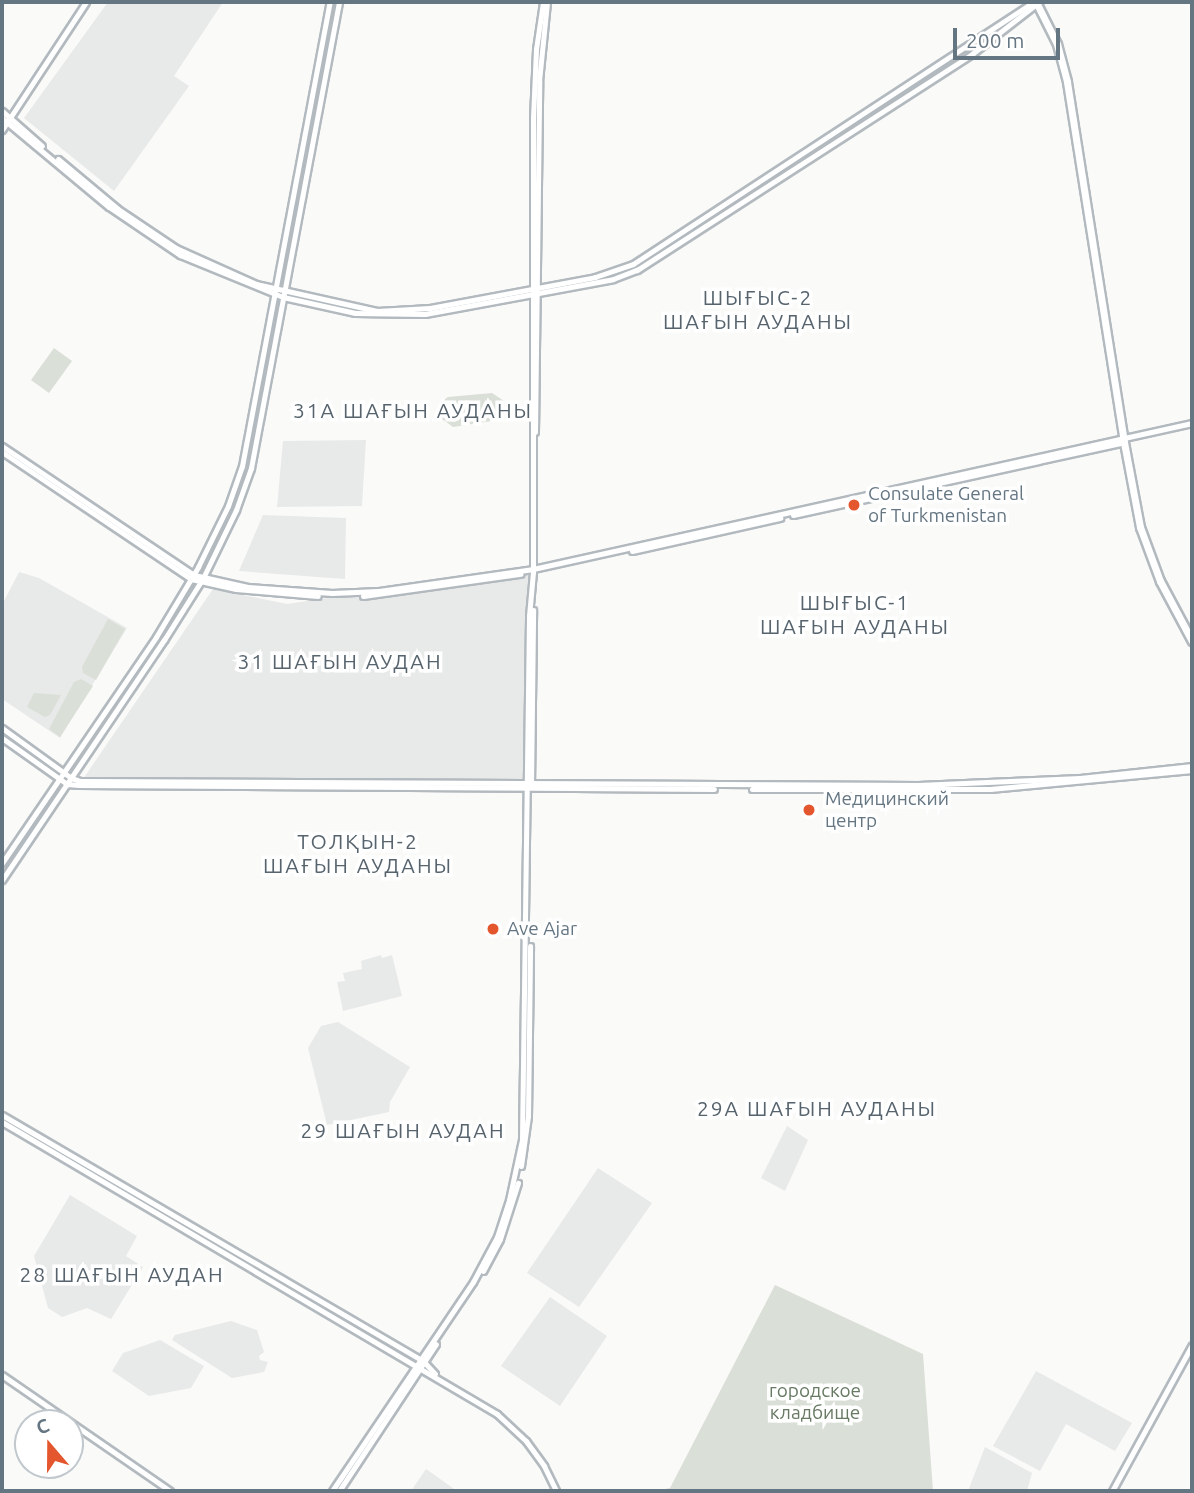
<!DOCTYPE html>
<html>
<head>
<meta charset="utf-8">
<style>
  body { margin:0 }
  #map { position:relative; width:1194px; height:1493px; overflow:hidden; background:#fafaf8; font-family:Ubuntu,sans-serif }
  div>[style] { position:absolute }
  .built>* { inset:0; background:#e8e9e9 }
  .green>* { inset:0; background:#dadfd7 }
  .roads { filter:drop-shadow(2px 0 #b3babf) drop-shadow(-2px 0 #b3babf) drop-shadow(0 2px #b3babf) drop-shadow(0 -2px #b3babf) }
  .secondary>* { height:5px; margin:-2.5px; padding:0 2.5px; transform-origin:2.5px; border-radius:2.5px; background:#fff }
  .primary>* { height:7px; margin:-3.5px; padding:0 3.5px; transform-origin:3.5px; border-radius:3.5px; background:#fff }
  .dots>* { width:19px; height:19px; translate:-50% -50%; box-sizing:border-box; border:4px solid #fff; border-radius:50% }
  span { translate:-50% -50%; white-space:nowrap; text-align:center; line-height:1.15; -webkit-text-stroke:7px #fff; paint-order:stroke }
  .poi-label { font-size:19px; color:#657683 }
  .left { translate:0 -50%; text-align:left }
  .park-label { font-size:19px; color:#687a64 }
  .neighbourhood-label { font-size:21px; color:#57646e; letter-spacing:2px }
  .frame { position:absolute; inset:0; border:4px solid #657683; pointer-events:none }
  .north { position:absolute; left:14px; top:1409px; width:70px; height:70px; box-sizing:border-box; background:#fff; border:2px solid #c1c8cd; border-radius:50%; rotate:340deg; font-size:19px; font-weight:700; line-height:28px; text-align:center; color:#657683 }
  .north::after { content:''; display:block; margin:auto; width:24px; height:32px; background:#e4572e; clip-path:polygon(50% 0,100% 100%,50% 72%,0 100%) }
  .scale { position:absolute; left:953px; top:28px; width:107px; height:32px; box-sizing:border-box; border:4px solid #657683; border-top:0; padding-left:9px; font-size:21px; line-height:24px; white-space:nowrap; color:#657683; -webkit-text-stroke:5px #fff; paint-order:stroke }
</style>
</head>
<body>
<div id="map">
  <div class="built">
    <i style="clip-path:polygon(108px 2px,223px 2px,174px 76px,189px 86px,114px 191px,24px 118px)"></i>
    <i style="clip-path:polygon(366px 440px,362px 506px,277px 507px,283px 441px)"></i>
    <i style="clip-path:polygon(263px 515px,346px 518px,345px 579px,239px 571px)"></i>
    <i style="clip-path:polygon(529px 569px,526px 610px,523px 784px,83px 779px,213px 589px,287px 604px)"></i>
    <i style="clip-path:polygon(19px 572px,39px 578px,127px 628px,60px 738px,2px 699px,2px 605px)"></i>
    <i style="clip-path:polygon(381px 955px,382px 958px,392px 955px,402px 996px,343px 1011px,337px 982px,345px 981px,343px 973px,362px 969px,361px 961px)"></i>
    <i style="clip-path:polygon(338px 1022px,410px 1067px,390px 1102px,389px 1112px,327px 1125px,308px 1048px,321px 1026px)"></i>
    <i style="clip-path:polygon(787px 1126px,808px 1140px,785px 1191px,761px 1178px)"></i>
    <i style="clip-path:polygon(598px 1168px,652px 1203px,579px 1307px,527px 1273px)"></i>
    <i style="clip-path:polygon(70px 1195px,137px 1236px,126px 1256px,143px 1267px,111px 1319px,87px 1308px,62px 1317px,48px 1308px,34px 1256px)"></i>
    <i style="clip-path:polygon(550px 1297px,607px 1336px,560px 1406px,501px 1366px)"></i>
    <i style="clip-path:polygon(231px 1321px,257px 1330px,264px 1352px,259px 1356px,260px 1360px,268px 1362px,264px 1372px,232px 1378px,172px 1340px,175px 1335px)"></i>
    <i style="clip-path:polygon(160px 1340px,204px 1366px,191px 1388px,149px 1396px,112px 1371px,123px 1353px)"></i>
    <i style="clip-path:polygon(1036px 1371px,1132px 1423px,1115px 1451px,1066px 1424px,1040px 1471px,993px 1446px)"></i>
    <i style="clip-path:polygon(985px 1447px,1032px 1473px,1027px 1491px,968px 1491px)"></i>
    <i style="clip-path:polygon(426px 1469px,457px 1491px,411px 1491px)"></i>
  </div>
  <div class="green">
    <i style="clip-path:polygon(54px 348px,72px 361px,49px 393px,31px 380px)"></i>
    <i style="clip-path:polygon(492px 393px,504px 401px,504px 412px,498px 420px,453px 427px,438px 416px,441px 402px,448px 397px)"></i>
    <i style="clip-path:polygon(108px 619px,125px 629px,96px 680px,83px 673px,82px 667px)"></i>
    <i style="clip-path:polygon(81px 679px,93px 686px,60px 737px,49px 729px,74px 682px)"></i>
    <i style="clip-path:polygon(34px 693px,61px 695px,50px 715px,45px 717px,27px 707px)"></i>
    <i style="clip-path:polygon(775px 1285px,923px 1354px,933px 1491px,655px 1491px,670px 1488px)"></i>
  </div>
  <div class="roads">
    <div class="secondary">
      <i style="left:2px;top:111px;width:53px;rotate:41.2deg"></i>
      <i style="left:2px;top:118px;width:139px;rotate:39.8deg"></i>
      <i style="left:109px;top:207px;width:86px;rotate:34.1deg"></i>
      <i style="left:180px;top:255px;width:111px;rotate:22.2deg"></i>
      <i style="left:283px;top:297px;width:74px;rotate:12.5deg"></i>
      <i style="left:355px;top:313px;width:70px;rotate:0.8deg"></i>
      <i style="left:425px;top:314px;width:191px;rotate:-10.5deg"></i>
      <i style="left:613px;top:279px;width:26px;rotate:-21deg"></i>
      <i style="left:637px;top:270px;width:399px;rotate:-32.8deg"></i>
      <i style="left:972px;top:54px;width:85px;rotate:-37.8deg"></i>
      <i style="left:2px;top:130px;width:153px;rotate:-56.7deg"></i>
      <i style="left:58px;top:159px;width:78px;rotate:39.8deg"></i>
      <i style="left:118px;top:209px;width:70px;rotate:33.9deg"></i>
      <i style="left:176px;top:248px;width:88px;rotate:24.2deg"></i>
      <i style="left:256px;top:284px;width:124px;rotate:12.6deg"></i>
      <i style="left:377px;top:311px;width:53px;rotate:-3.2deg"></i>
      <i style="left:430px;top:308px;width:168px;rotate:-10.6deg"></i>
      <i style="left:595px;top:277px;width:40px;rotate:-18.9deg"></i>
      <i style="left:633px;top:264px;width:478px;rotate:-33.2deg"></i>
      <i style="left:535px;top:432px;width:351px;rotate:-89.3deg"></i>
      <i style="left:539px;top:81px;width:79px;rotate:-84.2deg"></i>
      <i style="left:2px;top:446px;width:231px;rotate:33.9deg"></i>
      <i style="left:194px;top:575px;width:55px;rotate:12.5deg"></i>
      <i style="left:248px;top:587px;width:84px;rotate:4.1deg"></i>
      <i style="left:332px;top:593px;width:47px;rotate:-2.4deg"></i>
      <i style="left:379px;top:591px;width:156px;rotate:-8.1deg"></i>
      <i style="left:533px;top:569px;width:675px;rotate:-12.49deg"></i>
      <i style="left:2px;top:452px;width:228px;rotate:33.9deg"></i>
      <i style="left:191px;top:579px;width:46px;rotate:12.5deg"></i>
      <i style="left:236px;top:589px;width:82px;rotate:4.9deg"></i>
      <i style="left:793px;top:515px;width:340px;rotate:-12.4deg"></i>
      <i style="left:632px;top:551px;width:152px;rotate:-12.6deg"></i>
      <i style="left:363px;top:596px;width:159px;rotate:-8deg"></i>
      <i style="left:2px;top:728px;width:85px;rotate:35.9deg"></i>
      <i style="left:71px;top:778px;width:9px;rotate:18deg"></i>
      <i style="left:80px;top:781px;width:838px;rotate:0.27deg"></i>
      <i style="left:918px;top:785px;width:162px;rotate:-2.5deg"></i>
      <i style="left:1080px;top:778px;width:113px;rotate:-6.1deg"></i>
      <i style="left:2px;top:738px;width:80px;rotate:35.3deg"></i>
      <i style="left:67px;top:784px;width:12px;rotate:5deg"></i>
      <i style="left:79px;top:785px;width:635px;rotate:0.36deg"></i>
      <i style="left:531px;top:785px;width:175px;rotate:-89.3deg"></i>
      <i style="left:752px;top:789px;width:238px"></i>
      <i style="left:990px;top:789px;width:203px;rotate:-5.4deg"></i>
      <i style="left:2px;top:863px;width:273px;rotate:-55.7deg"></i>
      <i style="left:156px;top:637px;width:82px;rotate:-59deg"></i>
      <i style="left:198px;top:567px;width:68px;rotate:-63.8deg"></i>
      <i style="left:228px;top:506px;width:42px;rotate:-70.7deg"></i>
      <i style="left:242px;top:466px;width:472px;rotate:-79.3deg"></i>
      <i style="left:2px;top:880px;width:290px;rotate:-56deg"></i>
      <i style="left:164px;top:640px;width:73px;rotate:-57.8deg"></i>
      <i style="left:203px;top:578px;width:76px;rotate:-64.1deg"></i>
      <i style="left:236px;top:510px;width:45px;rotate:-70.3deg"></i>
      <i style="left:251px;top:468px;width:474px;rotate:-79.3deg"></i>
      <i style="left:2px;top:1115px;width:489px;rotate:30.3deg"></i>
      <i style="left:424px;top:1362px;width:16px;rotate:47deg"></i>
      <i style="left:2px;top:1122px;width:575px;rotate:30.54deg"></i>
      <i style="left:497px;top:1414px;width:40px;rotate:43deg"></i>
      <i style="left:526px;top:1441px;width:31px;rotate:54deg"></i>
      <i style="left:544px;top:1466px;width:28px;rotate:64deg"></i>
      <i style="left:521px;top:1166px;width:50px;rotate:-82deg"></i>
      <i style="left:528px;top:1116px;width:170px;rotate:-89.3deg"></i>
      <i style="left:483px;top:1271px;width:36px;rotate:-62deg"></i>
      <i style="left:500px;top:1239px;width:59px;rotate:-72.2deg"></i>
      <i style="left:2px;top:1375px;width:204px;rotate:34.6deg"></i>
      <i style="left:332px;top:1491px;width:252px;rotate:-56deg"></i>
      <i style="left:473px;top:1282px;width:51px;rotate:-61.9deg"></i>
      <i style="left:497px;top:1237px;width:39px;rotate:-72deg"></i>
      <i style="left:509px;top:1200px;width:61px;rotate:-77.8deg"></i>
      <i style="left:522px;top:1140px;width:524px;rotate:-89.23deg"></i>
      <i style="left:529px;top:616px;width:44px;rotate:-84.8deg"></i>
      <i style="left:533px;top:572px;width:454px;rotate:-90deg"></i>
      <i style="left:533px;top:118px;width:69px;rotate:-87.5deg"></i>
      <i style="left:536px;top:49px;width:48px;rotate:-81.5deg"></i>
      <i style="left:339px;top:1491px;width:176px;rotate:-56.6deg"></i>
      <i style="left:1112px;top:1491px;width:166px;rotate:-61.3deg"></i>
    </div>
    <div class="primary">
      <i style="left:1036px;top:2px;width:47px;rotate:63.4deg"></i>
      <i style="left:1057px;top:44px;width:39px;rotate:75deg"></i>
      <i style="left:1067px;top:82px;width:359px;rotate:81deg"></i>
      <i style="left:1123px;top:437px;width:92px;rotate:79.3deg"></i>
      <i style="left:1140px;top:527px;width:58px;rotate:69.7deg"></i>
      <i style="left:1160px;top:581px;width:68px;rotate:61.9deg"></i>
    </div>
  </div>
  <div class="dots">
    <i style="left:854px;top:505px;background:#e4572e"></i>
    <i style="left:809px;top:810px;background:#e4572e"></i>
    <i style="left:493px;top:929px;background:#e4572e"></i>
  </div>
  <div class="poi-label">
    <span class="left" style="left:868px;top:505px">Consulate General<br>of Turkmenistan</span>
    <span class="left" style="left:825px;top:810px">Медицинский<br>центр</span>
    <span class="left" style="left:507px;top:929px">Ave Ajar</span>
  </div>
  <div class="park-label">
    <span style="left:815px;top:1402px">городское<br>кладбище</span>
  </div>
  <div class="neighbourhood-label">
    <span style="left:758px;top:309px">ШЫҒЫС-2<br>ШАҒЫН АУДАНЫ</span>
    <span style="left:413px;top:410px">31А ШАҒЫН АУДАНЫ</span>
    <span style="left:855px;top:614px">ШЫҒЫС-1<br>ШАҒЫН АУДАНЫ</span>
    <span style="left:340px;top:661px">31 ШАҒЫН АУДАН</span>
    <span style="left:358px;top:853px">ТОЛҚЫН-2<br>ШАҒЫН АУДАНЫ</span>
    <span style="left:817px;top:1108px">29А ШАҒЫН АУДАНЫ</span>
    <span style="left:403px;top:1130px">29 ШАҒЫН АУДАН</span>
    <span style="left:122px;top:1274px">28 ШАҒЫН АУДАН</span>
  </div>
  <div class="frame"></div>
  <div class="north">С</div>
  <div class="scale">200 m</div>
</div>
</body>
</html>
